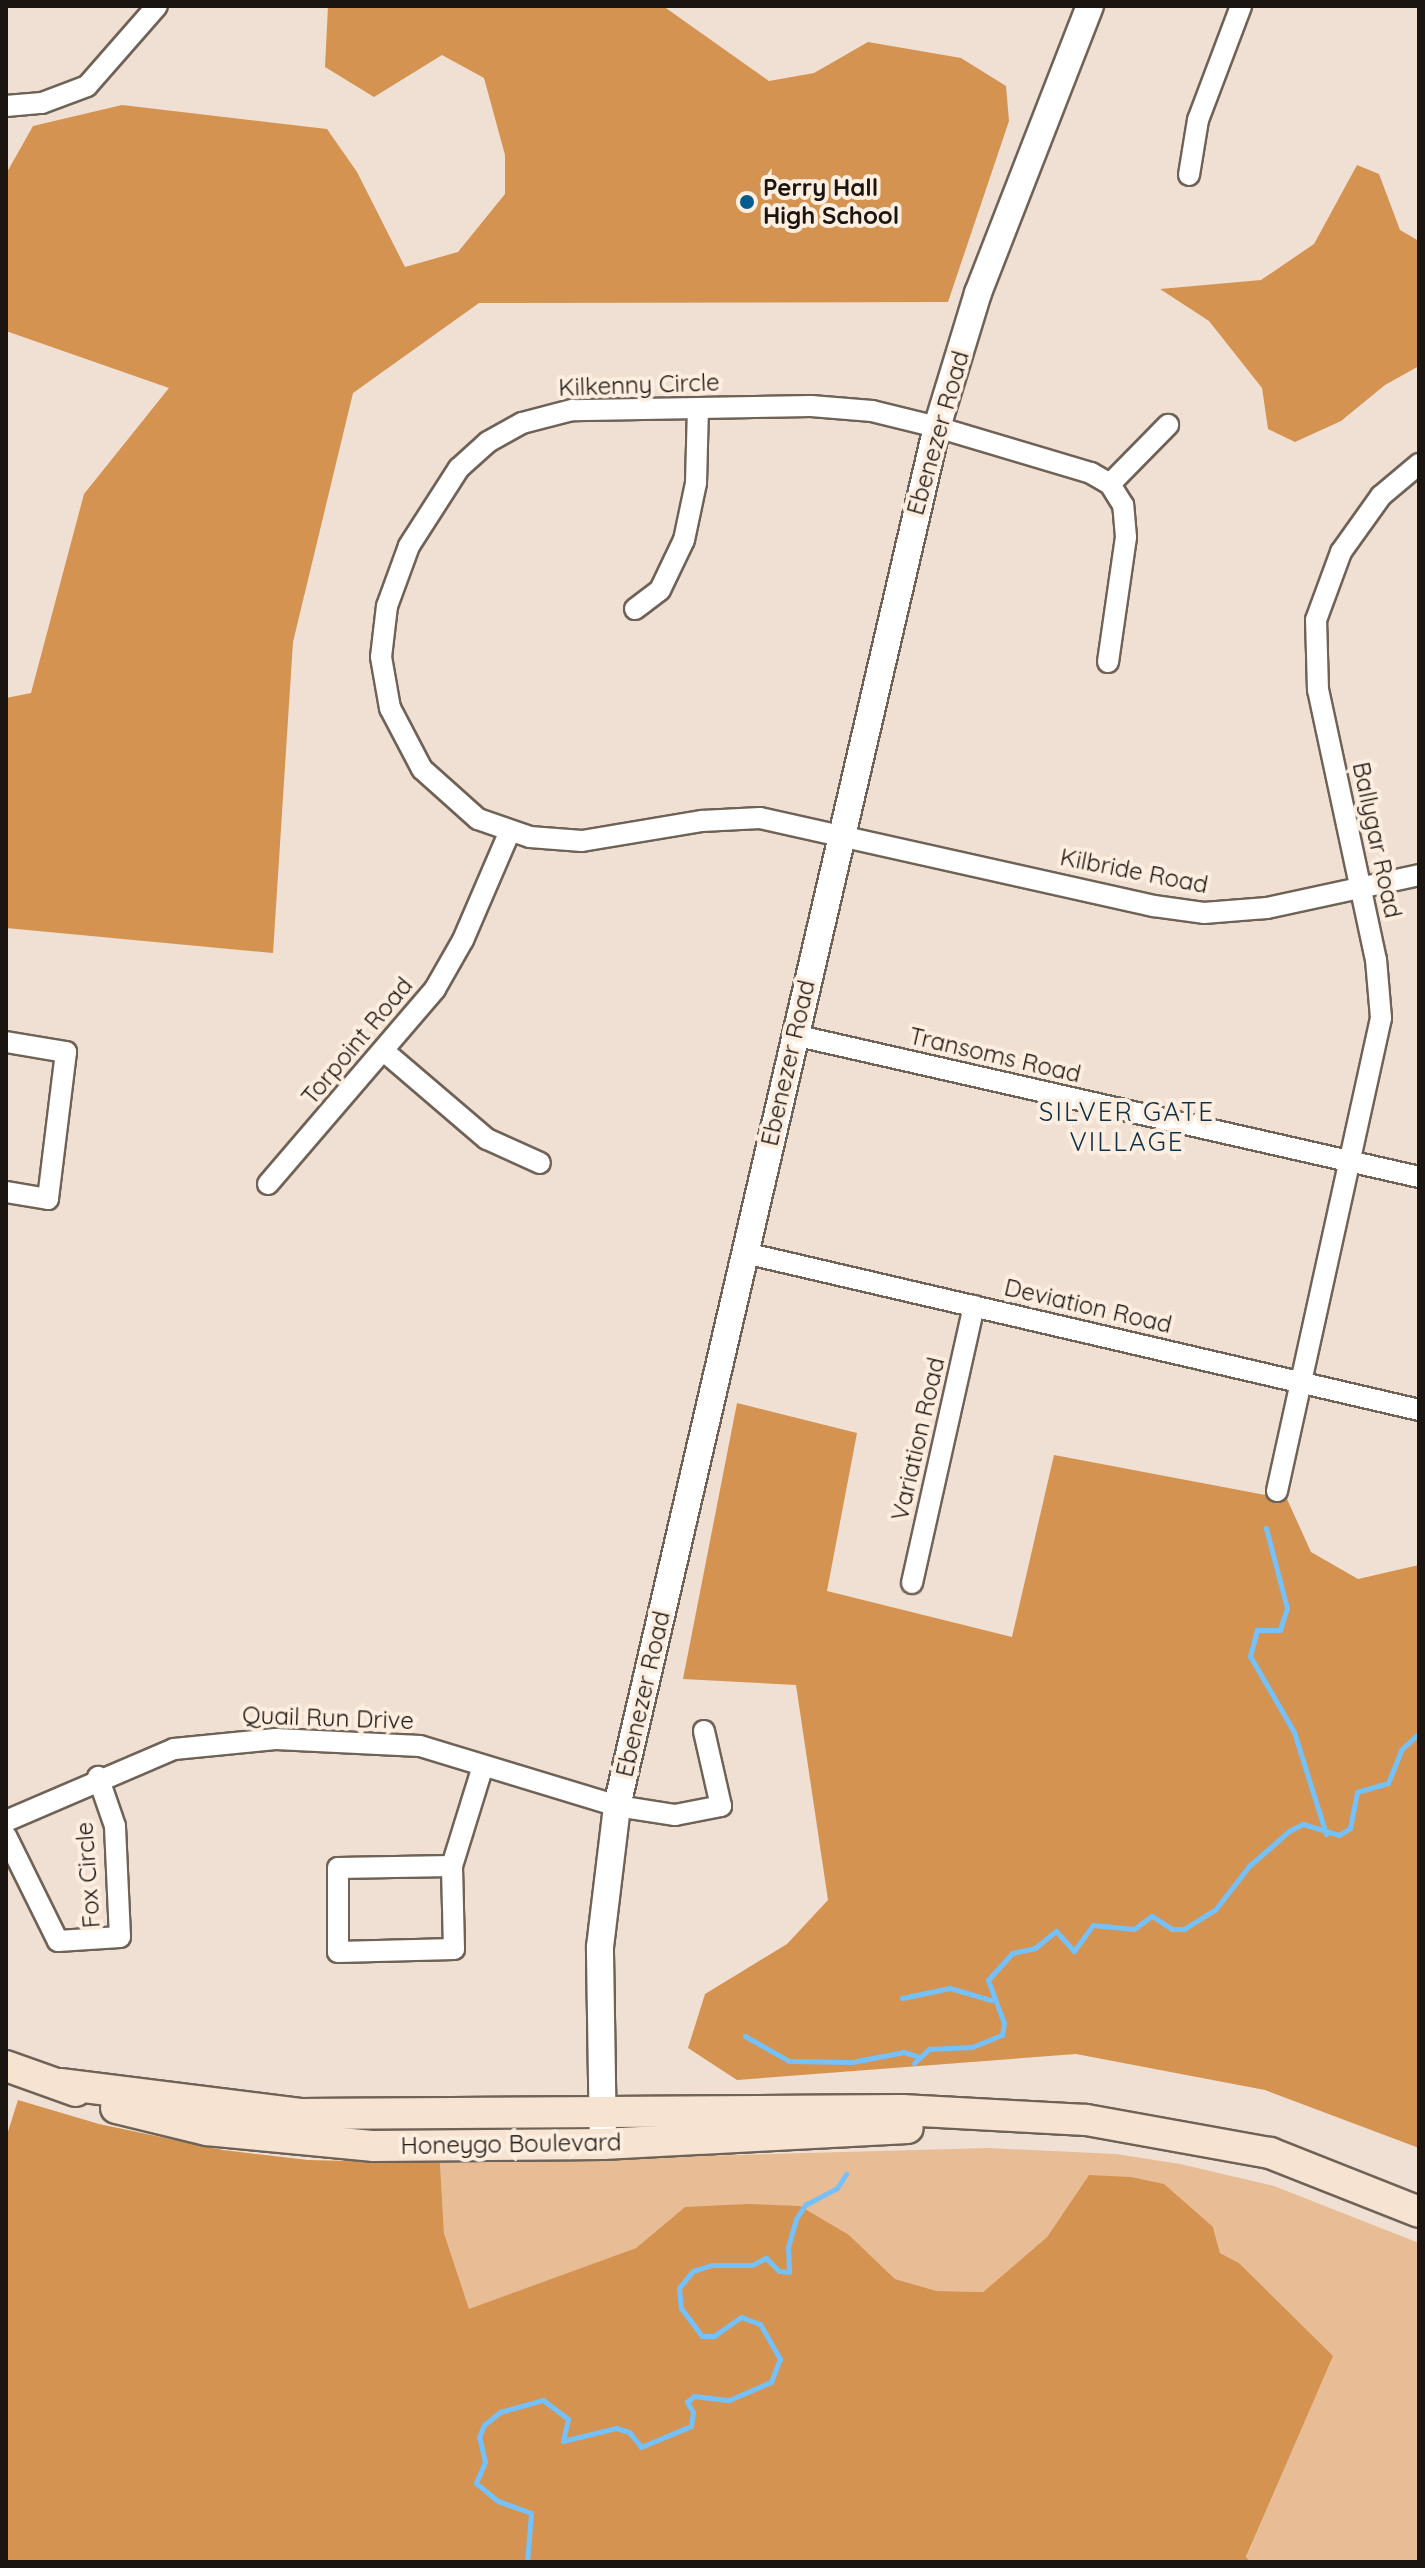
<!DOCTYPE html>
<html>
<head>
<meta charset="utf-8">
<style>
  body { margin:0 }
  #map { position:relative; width:1425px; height:2568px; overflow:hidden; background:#f0e0d3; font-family:Quicksand,sans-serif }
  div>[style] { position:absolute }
  .green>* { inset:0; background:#e8bd95 }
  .forest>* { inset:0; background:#d49351 }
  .stream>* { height:5px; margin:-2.5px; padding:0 2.5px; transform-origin:2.5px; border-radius:2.5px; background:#74c1fc }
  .roads { filter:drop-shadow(2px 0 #6f6256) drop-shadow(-2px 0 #6f6256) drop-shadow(0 2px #6f6256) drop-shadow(0 -2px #6f6256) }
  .minor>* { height:20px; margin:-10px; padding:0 10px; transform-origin:10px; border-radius:10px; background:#fff }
  .tertiary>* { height:26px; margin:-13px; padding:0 13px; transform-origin:13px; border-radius:13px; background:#fff }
  .secondary>* { height:30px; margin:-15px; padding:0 15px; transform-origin:15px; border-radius:15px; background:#f6e3d1 }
  .dots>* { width:22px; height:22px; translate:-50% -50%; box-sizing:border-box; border:4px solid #fdeee0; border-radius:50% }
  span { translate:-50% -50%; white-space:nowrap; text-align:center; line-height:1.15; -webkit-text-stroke:8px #fdeee0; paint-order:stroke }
  .poi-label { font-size:24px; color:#1a1510; font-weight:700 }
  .left { translate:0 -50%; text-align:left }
  .street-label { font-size:24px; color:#1a1510 }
  .neighbourhood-label { font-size:26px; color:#0e314a; letter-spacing:2px }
  .frame { position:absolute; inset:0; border:8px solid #1a1510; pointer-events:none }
</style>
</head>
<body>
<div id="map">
  <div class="green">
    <i style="clip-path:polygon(988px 2148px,1116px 2154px,1180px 2164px,1274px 2186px,1419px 2243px,1419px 2562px,1250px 2562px,1246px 2558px,1332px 2356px,1239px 2263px,1220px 2253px,1213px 2227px,1089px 2175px,1047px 2237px,983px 2292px,937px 2291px,895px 2279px,849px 2235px,685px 2207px,636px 2248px,469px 2310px,444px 2233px,440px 2163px)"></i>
  </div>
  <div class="forest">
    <i style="clip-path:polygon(328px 6px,663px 6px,769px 81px,814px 73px,868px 42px,961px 58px,1006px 86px,1009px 121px,948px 302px,479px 303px,353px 393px,293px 642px,273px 953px,6px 928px,6px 698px,31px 693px,84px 494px,169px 388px,6px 331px,6px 174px,33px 126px,122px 105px,327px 129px,357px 172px,405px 267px,458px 252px,505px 194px,505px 155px,484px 78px,442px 55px,374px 97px,325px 67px)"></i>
    <i style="clip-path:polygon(1357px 165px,1379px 174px,1400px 230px,1419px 241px,1419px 366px,1385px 385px,1341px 421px,1295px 442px,1268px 429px,1262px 388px,1209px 321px,1160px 289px,1261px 280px,1314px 244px)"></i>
    <i style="clip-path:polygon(737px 1403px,857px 1433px,827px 1591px,1012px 1637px,1054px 1455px,1287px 1499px,1311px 1552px,1358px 1579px,1419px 1565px,1419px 2148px,1265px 2090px,1076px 2054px,737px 2080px,688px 2048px,705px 1994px,787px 1944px,828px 1900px,796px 1685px,683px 1679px)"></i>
    <i style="clip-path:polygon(18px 2100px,99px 2124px,223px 2150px,308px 2160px,440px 2163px,444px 2233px,469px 2309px,636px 2248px,685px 2207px,748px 2204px,800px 2206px,849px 2235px,895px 2279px,937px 2291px,983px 2292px,1047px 2237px,1089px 2175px,1131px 2177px,1164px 2184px,1213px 2227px,1220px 2253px,1239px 2263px,1333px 2356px,1246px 2557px,1250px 2562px,6px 2562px,6px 2138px)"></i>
  </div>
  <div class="stream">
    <i style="left:1266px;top:1528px;width:83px;rotate:75.3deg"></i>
    <i style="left:1287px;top:1608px;width:23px;rotate:108deg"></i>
    <i style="left:1280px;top:1630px;width:23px;rotate:180deg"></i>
    <i style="left:1257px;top:1630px;width:27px;rotate:105deg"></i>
    <i style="left:1250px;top:1656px;width:88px;rotate:59.9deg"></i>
    <i style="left:1294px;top:1732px;width:107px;rotate:72.6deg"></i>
    <i style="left:902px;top:1998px;width:49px;rotate:-11.8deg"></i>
    <i style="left:950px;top:1988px;width:43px;rotate:16.3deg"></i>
    <i style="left:745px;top:2036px;width:51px;rotate:29.6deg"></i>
    <i style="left:789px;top:2061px;width:63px;rotate:0.9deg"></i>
    <i style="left:852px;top:2062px;width:53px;rotate:-10.9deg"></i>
    <i style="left:904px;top:2052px;width:16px;rotate:18deg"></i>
    <i style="left:914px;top:2063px;width:21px;rotate:-43deg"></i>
    <i style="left:929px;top:2049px;width:43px;rotate:-2.7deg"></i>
    <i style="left:972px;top:2047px;width:32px;rotate:-22deg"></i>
    <i style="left:1002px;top:2035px;width:12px;rotate:-81deg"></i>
    <i style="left:1004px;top:2023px;width:46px;rotate:-110.4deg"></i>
    <i style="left:988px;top:1980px;width:36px;rotate:-48deg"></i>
    <i style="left:1012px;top:1953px;width:24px;rotate:-12deg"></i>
    <i style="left:1035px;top:1948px;width:27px;rotate:-39deg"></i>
    <i style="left:1056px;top:1931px;width:27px;rotate:48deg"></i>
    <i style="left:1074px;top:1951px;width:32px;rotate:-54deg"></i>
    <i style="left:1093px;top:1925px;width:41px;rotate:5.6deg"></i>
    <i style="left:1134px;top:1929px;width:22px;rotate:-36deg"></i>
    <i style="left:1152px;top:1916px;width:24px;rotate:33deg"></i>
    <i style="left:1172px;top:1929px;width:12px"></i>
    <i style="left:1184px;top:1929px;width:36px;rotate:-32deg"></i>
    <i style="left:1215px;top:1910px;width:56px;rotate:-52.3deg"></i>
    <i style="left:1249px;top:1866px;width:53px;rotate:-41.2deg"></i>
    <i style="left:1289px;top:1831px;width:16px;rotate:-27deg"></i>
    <i style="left:1303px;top:1824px;width:38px;rotate:17deg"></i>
    <i style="left:1339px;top:1835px;width:13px;rotate:-32deg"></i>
    <i style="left:1350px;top:1828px;width:37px;rotate:-79deg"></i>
    <i style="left:1357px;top:1792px;width:32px;rotate:-16deg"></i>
    <i style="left:1388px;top:1783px;width:35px;rotate:-68deg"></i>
    <i style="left:1401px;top:1750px;width:25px;rotate:-43deg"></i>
    <i style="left:527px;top:2562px;width:49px;rotate:-85.3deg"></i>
    <i style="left:531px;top:2513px;width:35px;rotate:-160deg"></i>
    <i style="left:498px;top:2501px;width:28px;rotate:-141deg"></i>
    <i style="left:476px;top:2483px;width:23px;rotate:-67deg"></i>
    <i style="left:485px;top:2462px;width:26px;rotate:-103deg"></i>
    <i style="left:479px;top:2437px;width:13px;rotate:-67deg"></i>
    <i style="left:484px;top:2425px;width:21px;rotate:-39deg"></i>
    <i style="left:500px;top:2412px;width:45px;rotate:-15.6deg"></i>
    <i style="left:543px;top:2400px;width:31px;rotate:37deg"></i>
    <i style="left:568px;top:2419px;width:23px;rotate:103deg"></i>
    <i style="left:563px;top:2441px;width:55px;rotate:-13.8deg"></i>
    <i style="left:616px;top:2428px;width:14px;rotate:17deg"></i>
    <i style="left:629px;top:2432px;width:19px;rotate:51deg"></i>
    <i style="left:641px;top:2447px;width:54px;rotate:-22.8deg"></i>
    <i style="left:691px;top:2426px;width:14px;rotate:-82deg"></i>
    <i style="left:693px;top:2412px;width:12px;rotate:-121deg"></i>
    <i style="left:687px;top:2402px;width:9px;rotate:-41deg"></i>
    <i style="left:694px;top:2396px;width:35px;rotate:7deg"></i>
    <i style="left:729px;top:2400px;width:46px;rotate:-23.2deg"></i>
    <i style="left:771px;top:2382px;width:25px;rotate:-69deg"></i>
    <i style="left:780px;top:2359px;width:40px;rotate:-119.7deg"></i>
    <i style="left:760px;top:2324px;width:20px;rotate:-160deg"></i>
    <i style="left:741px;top:2317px;width:33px;rotate:145deg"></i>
    <i style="left:714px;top:2336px;width:12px;rotate:180deg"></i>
    <i style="left:702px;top:2336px;width:35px;rotate:-127deg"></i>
    <i style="left:681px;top:2308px;width:20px;rotate:-96deg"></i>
    <i style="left:679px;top:2288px;width:22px;rotate:-51deg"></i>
    <i style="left:693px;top:2271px;width:19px;rotate:-18deg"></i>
    <i style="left:711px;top:2265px;width:41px"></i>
    <i style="left:752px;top:2265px;width:16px;rotate:-27deg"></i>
    <i style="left:766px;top:2258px;width:18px;rotate:45deg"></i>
    <i style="left:779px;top:2271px;width:10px;rotate:6deg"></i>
    <i style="left:789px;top:2272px;width:25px;rotate:-92deg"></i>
    <i style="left:788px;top:2247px;width:29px;rotate:-74deg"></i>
    <i style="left:796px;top:2219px;width:17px;rotate:-57deg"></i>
    <i style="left:805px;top:2205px;width:36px;rotate:-28deg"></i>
    <i style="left:837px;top:2188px;width:17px;rotate:-57deg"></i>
  </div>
  <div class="roads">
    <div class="minor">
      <i style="left:6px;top:106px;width:36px;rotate:-5deg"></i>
      <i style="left:42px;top:103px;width:48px;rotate:-20.7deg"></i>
      <i style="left:87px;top:86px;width:106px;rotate:-48.8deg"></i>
      <i style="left:1189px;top:175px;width:56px;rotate:-80.7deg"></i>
      <i style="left:1198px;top:120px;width:122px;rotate:-69.3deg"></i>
      <i style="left:1110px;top:484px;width:83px;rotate:-45.5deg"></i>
      <i style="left:635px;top:609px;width:31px;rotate:-37deg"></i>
      <i style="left:660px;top:590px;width:55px;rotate:-64.4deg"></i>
      <i style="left:684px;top:540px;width:58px;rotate:-78.1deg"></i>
      <i style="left:696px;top:483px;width:75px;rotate:-88.5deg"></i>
      <i style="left:1108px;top:662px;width:126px;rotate:-81.8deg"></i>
      <i style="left:1126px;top:537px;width:32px;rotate:-95deg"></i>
      <i style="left:1123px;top:505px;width:25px;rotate:-122deg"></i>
      <i style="left:1110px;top:484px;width:22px;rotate:-150deg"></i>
      <i style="left:1091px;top:473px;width:161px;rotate:-163.4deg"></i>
      <i style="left:937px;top:427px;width:67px;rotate:-166.2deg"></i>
      <i style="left:872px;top:411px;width:61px;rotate:-175.3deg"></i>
      <i style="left:811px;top:406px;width:239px;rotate:179deg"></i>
      <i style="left:572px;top:410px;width:52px;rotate:165.4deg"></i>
      <i style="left:522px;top:423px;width:39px;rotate:151deg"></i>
      <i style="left:488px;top:442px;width:39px;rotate:138deg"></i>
      <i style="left:459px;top:468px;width:93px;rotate:122.7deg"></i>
      <i style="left:409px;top:546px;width:64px;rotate:110.1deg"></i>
      <i style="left:387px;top:606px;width:51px;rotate:96.7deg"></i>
      <i style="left:381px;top:657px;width:52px;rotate:80deg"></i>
      <i style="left:390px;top:708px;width:69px;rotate:62.3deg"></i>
      <i style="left:422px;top:769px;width:75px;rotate:41.8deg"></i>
      <i style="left:478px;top:819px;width:55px;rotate:19.1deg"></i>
      <i style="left:530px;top:837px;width:52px;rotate:4.4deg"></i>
      <i style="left:582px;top:841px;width:122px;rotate:-9.5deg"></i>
      <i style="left:702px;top:821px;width:58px;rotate:-3deg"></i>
      <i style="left:760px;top:818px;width:404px;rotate:12.6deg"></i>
      <i style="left:1154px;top:906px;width:50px;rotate:8deg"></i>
      <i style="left:1204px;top:913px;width:63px;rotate:-4.5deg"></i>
      <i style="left:1267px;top:908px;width:156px;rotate:-12.2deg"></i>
      <i style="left:794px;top:1035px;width:641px;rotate:12.8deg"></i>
      <i style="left:6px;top:1042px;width:61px;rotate:9.5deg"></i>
      <i style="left:66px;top:1052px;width:148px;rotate:97deg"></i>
      <i style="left:48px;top:1199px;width:43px;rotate:-170.5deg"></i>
      <i style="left:385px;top:1052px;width:134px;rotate:40.5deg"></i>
      <i style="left:487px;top:1139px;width:58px;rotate:24.4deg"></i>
      <i style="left:268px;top:1184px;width:257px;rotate:-49.4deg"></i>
      <i style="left:435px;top:989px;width:56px;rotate:-60.3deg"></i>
      <i style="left:463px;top:940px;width:116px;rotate:-66.7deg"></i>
      <i style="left:745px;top:1253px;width:692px;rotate:13.11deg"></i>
      <i style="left:1277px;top:1491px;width:484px;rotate:-77.6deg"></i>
      <i style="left:1381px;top:1018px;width:58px;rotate:-94.9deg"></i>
      <i style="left:1376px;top:960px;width:276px;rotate:-102.1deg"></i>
      <i style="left:1318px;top:690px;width:70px;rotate:-91.6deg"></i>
      <i style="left:1316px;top:620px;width:72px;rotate:-69.8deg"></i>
      <i style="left:1341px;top:552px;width:69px;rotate:-54.5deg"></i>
      <i style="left:1381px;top:496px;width:50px;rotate:-40.1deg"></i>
      <i style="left:912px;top:1583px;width:284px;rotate:-77.4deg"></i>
      <i style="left:6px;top:1821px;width:183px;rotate:-23.2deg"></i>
      <i style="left:174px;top:1749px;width:102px;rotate:-5.6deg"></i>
      <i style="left:276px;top:1739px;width:144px;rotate:2.8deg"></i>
      <i style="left:420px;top:1746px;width:206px;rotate:16.9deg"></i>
      <i style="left:617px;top:1806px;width:59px;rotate:8.8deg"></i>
      <i style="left:675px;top:1815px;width:47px;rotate:-11.1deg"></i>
      <i style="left:721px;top:1806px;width:77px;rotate:-102.8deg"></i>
      <i style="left:6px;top:1836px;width:117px;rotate:63.7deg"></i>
      <i style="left:58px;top:1941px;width:62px;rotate:-3.7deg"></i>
      <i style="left:120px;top:1937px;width:111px;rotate:-92.6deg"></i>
      <i style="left:115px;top:1826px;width:52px;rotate:-109.1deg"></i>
      <i style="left:452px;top:1866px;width:114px;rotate:179deg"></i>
      <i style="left:338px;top:1868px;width:84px;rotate:90deg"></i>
      <i style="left:338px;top:1952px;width:116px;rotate:-1.5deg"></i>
      <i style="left:454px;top:1949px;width:83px;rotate:-91.4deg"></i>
      <i style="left:452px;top:1866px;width:105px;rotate:-72.8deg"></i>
    </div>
    <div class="tertiary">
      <i style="left:603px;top:2144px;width:197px;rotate:-90.9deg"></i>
      <i style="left:600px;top:1947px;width:142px;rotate:-83.1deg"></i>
      <i style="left:617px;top:1806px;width:1416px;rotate:-76.94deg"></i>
      <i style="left:937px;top:427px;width:140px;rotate:-73deg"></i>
      <i style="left:978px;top:293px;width:308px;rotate:-68.7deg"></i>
    </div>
    <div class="secondary">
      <i style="left:6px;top:2066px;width:74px;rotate:19.7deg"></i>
      <i style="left:60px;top:2084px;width:242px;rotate:7.1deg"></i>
      <i style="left:300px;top:2114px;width:602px;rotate:-0.38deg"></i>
      <i style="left:902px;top:2110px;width:184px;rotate:3.1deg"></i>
      <i style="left:1086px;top:2120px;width:187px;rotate:10.2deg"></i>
      <i style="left:1270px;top:2153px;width:160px;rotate:21.6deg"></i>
      <i style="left:116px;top:2108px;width:94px;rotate:13.6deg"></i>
      <i style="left:207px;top:2130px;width:168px;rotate:5.5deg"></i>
      <i style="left:374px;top:2146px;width:229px;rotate:-0.5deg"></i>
      <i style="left:603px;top:2144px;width:305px;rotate:-3deg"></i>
    </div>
  </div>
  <div class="dots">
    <i style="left:747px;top:202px;background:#045b8d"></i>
  </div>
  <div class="poi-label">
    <span class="left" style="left:763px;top:202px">Perry Hall<br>High School</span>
  </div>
  <div class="street-label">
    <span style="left:639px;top:385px;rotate:-2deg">Kilkenny Circle</span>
    <span style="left:938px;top:433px;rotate:-74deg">Ebenezer Road</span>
    <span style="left:1377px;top:840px;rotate:78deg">Ballygar Road</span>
    <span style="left:1134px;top:871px;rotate:11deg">Kilbride Road</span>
    <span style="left:357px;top:1041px;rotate:-50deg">Torpoint Road</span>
    <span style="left:995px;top:1055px;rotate:13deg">Transoms Road</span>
    <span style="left:788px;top:1063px;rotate:-77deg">Ebenezer Road</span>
    <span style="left:1088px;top:1306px;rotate:13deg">Deviation Road</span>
    <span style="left:918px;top:1439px;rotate:-77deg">Variation Road</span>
    <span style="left:643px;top:1694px;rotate:-77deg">Ebenezer Road</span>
    <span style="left:328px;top:1718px;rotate:2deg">Quail Run Drive</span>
    <span style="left:88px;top:1875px;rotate:-94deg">Fox Circle</span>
    <span style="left:511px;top:2144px;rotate:-1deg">Honeygo Boulevard</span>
  </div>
  <div class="neighbourhood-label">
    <span style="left:1127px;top:1127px">SILVER GATE<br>VILLAGE</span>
  </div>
  <div class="frame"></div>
</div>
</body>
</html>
